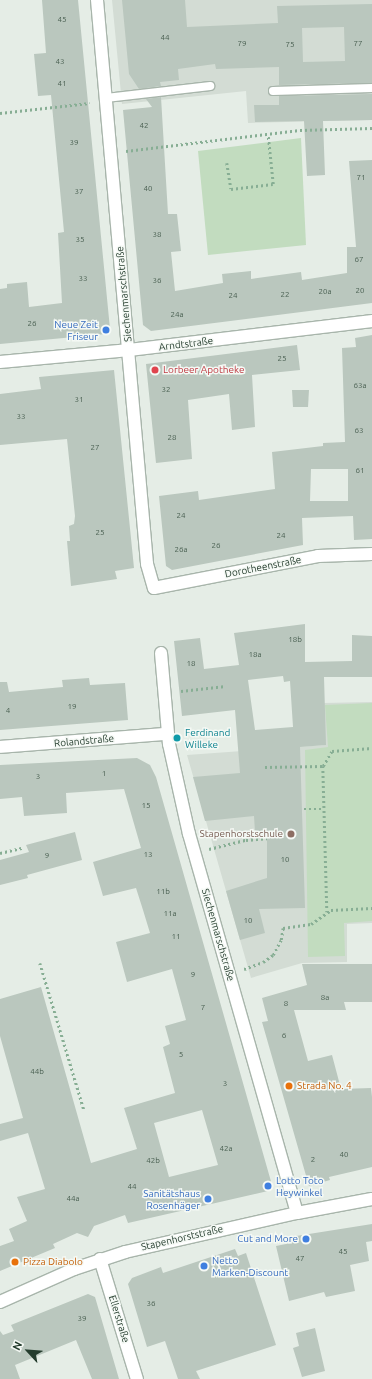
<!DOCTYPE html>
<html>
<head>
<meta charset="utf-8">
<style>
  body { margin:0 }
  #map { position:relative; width:372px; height:1379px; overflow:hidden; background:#e5ede6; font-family:Ubuntu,sans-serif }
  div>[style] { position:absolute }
  .built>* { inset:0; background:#d3dcd4 }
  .green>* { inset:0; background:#c2dcbf }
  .building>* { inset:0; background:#bac7be }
  .path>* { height:2.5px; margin-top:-1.25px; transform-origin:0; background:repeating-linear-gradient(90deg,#87ae94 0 2px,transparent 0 5px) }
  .roads { filter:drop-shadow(1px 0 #a8b5ab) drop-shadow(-1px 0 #a8b5ab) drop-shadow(0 1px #a8b5ab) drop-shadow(0 -1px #a8b5ab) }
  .lane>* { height:8px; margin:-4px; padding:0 4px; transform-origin:4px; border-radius:4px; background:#fff }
  .street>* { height:12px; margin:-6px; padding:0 6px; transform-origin:6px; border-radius:6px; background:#fff }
  .secondary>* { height:12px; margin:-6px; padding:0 6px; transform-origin:6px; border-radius:6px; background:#fff }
  .dots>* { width:11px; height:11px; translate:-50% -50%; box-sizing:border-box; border:2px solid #f5f9f5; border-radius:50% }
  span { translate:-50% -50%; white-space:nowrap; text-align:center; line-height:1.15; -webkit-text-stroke:3px #f5f9f5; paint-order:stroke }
  .number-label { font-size:8px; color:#4a6052 }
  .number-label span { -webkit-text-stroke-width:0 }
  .street-label { font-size:10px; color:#253d2e }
  .shop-label { font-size:10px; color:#366cbe }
  .right { translate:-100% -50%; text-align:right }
  .left { translate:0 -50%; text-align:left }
  .health-label { font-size:10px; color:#be3a42 }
  .culture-label { font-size:10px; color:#0d838f }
  .education-label { font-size:10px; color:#785e54 }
  .food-label { font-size:10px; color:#c56008 }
  .north { position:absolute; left:8px; top:1331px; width:40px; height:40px; -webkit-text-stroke:3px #f5f9f5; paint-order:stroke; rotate:296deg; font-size:11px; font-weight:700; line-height:16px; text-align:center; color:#253d2e }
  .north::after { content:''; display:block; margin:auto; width:14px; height:18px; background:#253d2e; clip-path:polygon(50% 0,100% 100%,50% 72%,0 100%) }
</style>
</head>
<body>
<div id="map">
  <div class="built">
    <i style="clip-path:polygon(112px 0,372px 0,372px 120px,248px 123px,246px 91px,122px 104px)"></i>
    <i style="clip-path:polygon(372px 702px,372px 923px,347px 924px,347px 962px,302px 963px,251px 978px,187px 755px,325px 745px,323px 703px)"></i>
  </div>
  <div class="green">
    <i style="clip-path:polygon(301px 138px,306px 245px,208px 255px,198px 151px)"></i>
    <i style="clip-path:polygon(372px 703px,372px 921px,344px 923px,345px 956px,308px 957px,305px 750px,328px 747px,325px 705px)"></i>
  </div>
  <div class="building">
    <i style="clip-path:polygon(42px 0,78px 0,110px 329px,106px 334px,0 344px,0 289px,7px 288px,7px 284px,27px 282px,29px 307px,62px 303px,58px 233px,64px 232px,51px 95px,38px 96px,34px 54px,46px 53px)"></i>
    <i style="clip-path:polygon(evenodd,122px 0,185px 0,187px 27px,278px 23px,277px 6px,372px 4px,372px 83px,279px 85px,279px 67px,216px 69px,215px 64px,178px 69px,179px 80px,160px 82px,161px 86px,139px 89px,129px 74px,122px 0,344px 27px,345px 61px,303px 62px,302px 28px,344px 27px)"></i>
    <i style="clip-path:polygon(372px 94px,372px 120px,323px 121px,325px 175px,307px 176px,304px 121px,255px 122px,254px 105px,279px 105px,279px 96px)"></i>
    <i style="clip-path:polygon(161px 97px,168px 214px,177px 214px,181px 251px,171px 252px,175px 291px,223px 283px,222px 274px,251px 271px,251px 279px,301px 272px,302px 280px,347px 273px,347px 247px,356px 247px,349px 161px,372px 160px,372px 303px,151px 331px,143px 325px,123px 110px,152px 107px,146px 99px)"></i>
    <i style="clip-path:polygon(evenodd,372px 335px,372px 539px,354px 540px,353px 516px,302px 518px,303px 545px,172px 570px,166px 566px,159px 496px,198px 491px,199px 500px,275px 489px,272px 452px,323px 446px,323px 443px,345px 442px,342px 348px,356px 347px,355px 338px,372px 335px,311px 469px,348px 469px,348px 501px,310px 501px,311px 469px)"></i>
    <i style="clip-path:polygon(297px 345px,300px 370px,252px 375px,255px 427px,232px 430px,229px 394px,188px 400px,192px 459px,156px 463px,146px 364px)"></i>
    <i style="clip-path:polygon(114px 370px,134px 568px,115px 571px,117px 579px,71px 586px,67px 541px,70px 541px,69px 526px,74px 524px,75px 516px,67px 439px,0 445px,0 394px,41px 389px,39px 377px)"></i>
    <i style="clip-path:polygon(292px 390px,309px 390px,308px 407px,293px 407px)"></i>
    <i style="clip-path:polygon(evenodd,305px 624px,305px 662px,352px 661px,352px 635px,372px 636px,372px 677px,324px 677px,326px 745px,300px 747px,305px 908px,259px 909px,265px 933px,240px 940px,226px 891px,267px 878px,267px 832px,255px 832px,254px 816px,205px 821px,193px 777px,240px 773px,235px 710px,182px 716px,174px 641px,200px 638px,204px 669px,239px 665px,234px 633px,305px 624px,283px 676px,284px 682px,290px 681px,293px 727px,255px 730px,248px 680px,283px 676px)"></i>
    <i style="clip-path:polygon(89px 678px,90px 685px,125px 683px,128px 720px,0 730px,0 682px,7px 682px,9px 692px,63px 687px,62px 680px)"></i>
    <i style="clip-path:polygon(evenodd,137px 758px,150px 765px,156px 777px,272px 1185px,268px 1191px,128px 1223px,125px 1215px,94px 1226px,88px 1237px,77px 1233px,53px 1244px,55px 1248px,0 1271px,0 1246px,14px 1241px,9px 1229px,27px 1221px,17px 1197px,45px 1189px,28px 1133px,0 1141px,0 1124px,23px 1118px,0 1036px,0 999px,41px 987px,91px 1163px,137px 1149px,124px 1108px,175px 1093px,163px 1047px,170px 1044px,165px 1026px,186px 1020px,172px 969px,127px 982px,116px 942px,150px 933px,143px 910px,136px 888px,103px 896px,93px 862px,141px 848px,124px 789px,66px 793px,67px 813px,24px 816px,22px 797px,0 799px,0 765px,137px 758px,202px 1110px,218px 1165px,169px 1177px,154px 1123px,202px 1110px)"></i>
    <i style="clip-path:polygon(75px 832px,82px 860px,27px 875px,28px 878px,0 885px,0 860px,29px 852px,26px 845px)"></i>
    <i style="clip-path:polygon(302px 964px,372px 964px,372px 1002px,344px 1002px,346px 1010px,294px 1010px,308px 1061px,332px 1055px,341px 1089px,371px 1088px,372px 1097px,372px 1167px,329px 1177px,330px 1180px,309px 1186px,262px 1022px,268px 1021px,262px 998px,307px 985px)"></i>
    <i style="clip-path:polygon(372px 1224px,372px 1241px,366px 1242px,369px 1261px,350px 1265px,355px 1291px,326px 1297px,324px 1292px,289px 1301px,276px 1246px,291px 1243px,290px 1237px)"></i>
    <i style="clip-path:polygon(235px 1249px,238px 1256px,246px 1253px,276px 1345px,196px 1371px,200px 1379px,178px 1379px,165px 1341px,147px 1347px,128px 1284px,132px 1278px,161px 1267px,163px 1273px)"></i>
    <i style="clip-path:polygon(88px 1294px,95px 1297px,119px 1379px,92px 1379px,76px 1340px,15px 1365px,20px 1379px,0 1379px,0 1331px,3px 1335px,14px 1331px,11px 1325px)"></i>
    <i style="clip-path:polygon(315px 1328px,325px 1371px,302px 1377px,293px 1348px,299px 1346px,296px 1333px)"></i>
  </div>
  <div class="path">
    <i style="left:0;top:113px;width:90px;rotate:-6.4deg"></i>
    <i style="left:126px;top:151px;width:175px;rotate:-6.9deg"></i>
    <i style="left:300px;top:130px;width:72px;rotate:-1.6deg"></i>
    <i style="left:227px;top:163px;width:26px;rotate:81deg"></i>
    <i style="left:231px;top:189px;width:42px;rotate:-6.8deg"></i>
    <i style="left:273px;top:184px;width:48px;rotate:-95.9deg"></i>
    <i style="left:181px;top:691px;width:45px;rotate:-6.3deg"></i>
    <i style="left:323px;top:766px;width:17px;rotate:-59deg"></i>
    <i style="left:332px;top:751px;width:40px;rotate:-4.3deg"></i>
    <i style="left:265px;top:767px;width:58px;rotate:-1deg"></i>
    <i style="left:323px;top:766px;width:146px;rotate:88.4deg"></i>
    <i style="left:304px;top:809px;width:20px"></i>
    <i style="left:209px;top:849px;width:38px;rotate:-14deg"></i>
    <i style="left:246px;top:840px;width:21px;rotate:-5deg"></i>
    <i style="left:0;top:853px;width:23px;rotate:-13deg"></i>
    <i style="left:40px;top:963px;width:153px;rotate:73.3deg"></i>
    <i style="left:244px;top:969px;width:20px;rotate:-20deg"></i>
    <i style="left:263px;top:962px;width:12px;rotate:-35deg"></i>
    <i style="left:273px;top:955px;width:17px;rotate:-62deg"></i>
    <i style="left:281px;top:940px;width:12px;rotate:-81deg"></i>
    <i style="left:283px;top:928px;width:28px;rotate:-8deg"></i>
    <i style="left:311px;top:924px;width:24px;rotate:-35deg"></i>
    <i style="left:331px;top:910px;width:41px;rotate:-2.8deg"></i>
  </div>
  <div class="roads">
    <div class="lane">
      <i style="left:273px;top:91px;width:99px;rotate:-1.7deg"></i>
      <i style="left:106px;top:98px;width:105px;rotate:-6.6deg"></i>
    </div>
    <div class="street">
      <i style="left:97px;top:0;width:566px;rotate:84.93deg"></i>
      <i style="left:147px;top:564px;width:25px;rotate:74deg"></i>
      <i style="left:154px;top:588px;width:167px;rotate:-11deg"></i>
      <i style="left:318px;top:556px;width:54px;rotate:-2.1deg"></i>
      <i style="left:0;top:362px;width:130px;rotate:-5.3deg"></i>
      <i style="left:129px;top:350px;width:245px;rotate:-6.8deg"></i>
      <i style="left:161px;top:653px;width:91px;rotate:85deg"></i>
      <i style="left:169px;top:744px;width:92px;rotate:77.5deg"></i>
      <i style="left:189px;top:834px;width:394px;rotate:74.1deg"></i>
      <i style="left:0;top:747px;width:168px;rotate:-4.5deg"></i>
      <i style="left:100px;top:1259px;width:126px;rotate:72.9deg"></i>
    </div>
    <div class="secondary">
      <i style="left:0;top:1302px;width:81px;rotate:-24deg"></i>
      <i style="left:74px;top:1269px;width:54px;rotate:-18.4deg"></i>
      <i style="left:125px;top:1252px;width:176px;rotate:-12.8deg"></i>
      <i style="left:297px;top:1213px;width:76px;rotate:-10.6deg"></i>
    </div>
  </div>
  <div class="dots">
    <i style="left:106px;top:330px;background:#3f7fe0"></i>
    <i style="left:155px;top:370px;background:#e0444e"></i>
    <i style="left:177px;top:738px;background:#0f9aa8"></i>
    <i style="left:291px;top:834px;background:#8d6e63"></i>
    <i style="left:289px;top:1086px;background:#e8710a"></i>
    <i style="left:268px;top:1186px;background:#3f7fe0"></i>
    <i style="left:208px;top:1199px;background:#3f7fe0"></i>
    <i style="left:306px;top:1239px;background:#3f7fe0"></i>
    <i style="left:15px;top:1262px;background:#e8710a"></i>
    <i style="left:204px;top:1266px;background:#3f7fe0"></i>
  </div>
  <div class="number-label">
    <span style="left:62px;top:20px">45</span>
    <span style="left:165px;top:38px">44</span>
    <span style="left:242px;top:44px">79</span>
    <span style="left:358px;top:44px">77</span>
    <span style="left:290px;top:45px">75</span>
    <span style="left:60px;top:62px">43</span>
    <span style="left:62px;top:84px">41</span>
    <span style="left:144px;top:126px">42</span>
    <span style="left:74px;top:143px">39</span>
    <span style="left:361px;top:178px">71</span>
    <span style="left:148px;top:189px">40</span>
    <span style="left:79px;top:192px">37</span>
    <span style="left:157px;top:235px">38</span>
    <span style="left:80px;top:240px">35</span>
    <span style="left:359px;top:260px">67</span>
    <span style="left:83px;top:279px">33</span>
    <span style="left:157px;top:281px">36</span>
    <span style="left:360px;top:291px">20</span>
    <span style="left:325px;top:292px">20a</span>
    <span style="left:285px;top:295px">22</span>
    <span style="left:233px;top:296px">24</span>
    <span style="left:177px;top:315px">24a</span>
    <span style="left:32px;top:324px">26</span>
    <span style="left:282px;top:359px">25</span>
    <span style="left:360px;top:386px">63a</span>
    <span style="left:166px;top:390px">32</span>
    <span style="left:79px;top:400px">31</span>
    <span style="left:21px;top:417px">33</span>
    <span style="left:359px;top:431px">63</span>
    <span style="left:172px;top:438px">28</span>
    <span style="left:95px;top:448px">27</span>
    <span style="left:360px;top:471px">61</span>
    <span style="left:181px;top:516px">24</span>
    <span style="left:100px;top:533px">25</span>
    <span style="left:281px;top:536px">24</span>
    <span style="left:216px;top:546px">26</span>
    <span style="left:181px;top:550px">26a</span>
    <span style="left:295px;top:640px">18b</span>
    <span style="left:255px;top:655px">18a</span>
    <span style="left:191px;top:664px">18</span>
    <span style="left:72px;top:707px">19</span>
    <span style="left:8px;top:711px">4</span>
    <span style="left:104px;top:774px">1</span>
    <span style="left:38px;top:777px">3</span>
    <span style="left:146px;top:806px">15</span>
    <span style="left:148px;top:855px">13</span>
    <span style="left:47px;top:856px">9</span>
    <span style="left:285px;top:860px">10</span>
    <span style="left:163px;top:892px">11b</span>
    <span style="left:170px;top:914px">11a</span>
    <span style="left:248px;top:921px">10</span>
    <span style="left:176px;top:937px">11</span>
    <span style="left:193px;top:975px">9</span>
    <span style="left:325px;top:998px">8a</span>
    <span style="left:286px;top:1004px">8</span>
    <span style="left:203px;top:1008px">7</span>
    <span style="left:284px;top:1036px">6</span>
    <span style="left:181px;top:1055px">5</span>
    <span style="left:37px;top:1072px">44b</span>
    <span style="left:225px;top:1084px">3</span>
    <span style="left:226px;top:1149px">42a</span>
    <span style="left:344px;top:1155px">40</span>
    <span style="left:313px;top:1160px">2</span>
    <span style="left:153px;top:1161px">42b</span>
    <span style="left:132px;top:1187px">44</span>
    <span style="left:73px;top:1199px">44a</span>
    <span style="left:343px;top:1252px">45</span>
    <span style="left:300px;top:1259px">47</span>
    <span style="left:151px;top:1304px">36</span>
    <span style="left:82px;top:1319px">39</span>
  </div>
  <div class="street-label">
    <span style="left:124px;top:294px;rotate:-95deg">Siechenmarschstraße</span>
    <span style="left:186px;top:344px;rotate:-7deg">Arndtstraße</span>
    <span style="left:263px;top:567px;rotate:-11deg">Dorotheenstraße</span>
    <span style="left:84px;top:741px;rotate:-5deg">Rolandstraße</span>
    <span style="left:218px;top:935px;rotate:74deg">Siechenmarschstraße</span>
    <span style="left:182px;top:1238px;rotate:-13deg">Stapenhorststraße</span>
    <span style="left:119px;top:1319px;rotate:73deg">Ellerstraße</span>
  </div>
  <div class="shop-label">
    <span class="right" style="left:98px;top:330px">Neue Zeit<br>Friseur</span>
    <span class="left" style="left:276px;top:1186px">Lotto Toto<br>Heywinkel</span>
    <span class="right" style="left:200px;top:1199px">Sanitätshaus<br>Rosenhäger</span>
    <span class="right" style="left:298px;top:1239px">Cut and More</span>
    <span class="left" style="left:212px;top:1266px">Netto<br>Marken-Discount</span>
  </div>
  <div class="health-label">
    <span class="left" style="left:163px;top:370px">Lorbeer Apotheke</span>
  </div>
  <div class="culture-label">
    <span class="left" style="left:185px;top:738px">Ferdinand<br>Willeke</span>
  </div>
  <div class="education-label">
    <span class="right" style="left:283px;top:834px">Stapenhorstschule</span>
  </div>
  <div class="food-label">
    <span class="left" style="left:297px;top:1086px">Strada No. 4</span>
    <span class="left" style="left:23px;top:1262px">Pizza Diabolo</span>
  </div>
  <div class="north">N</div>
</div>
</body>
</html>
